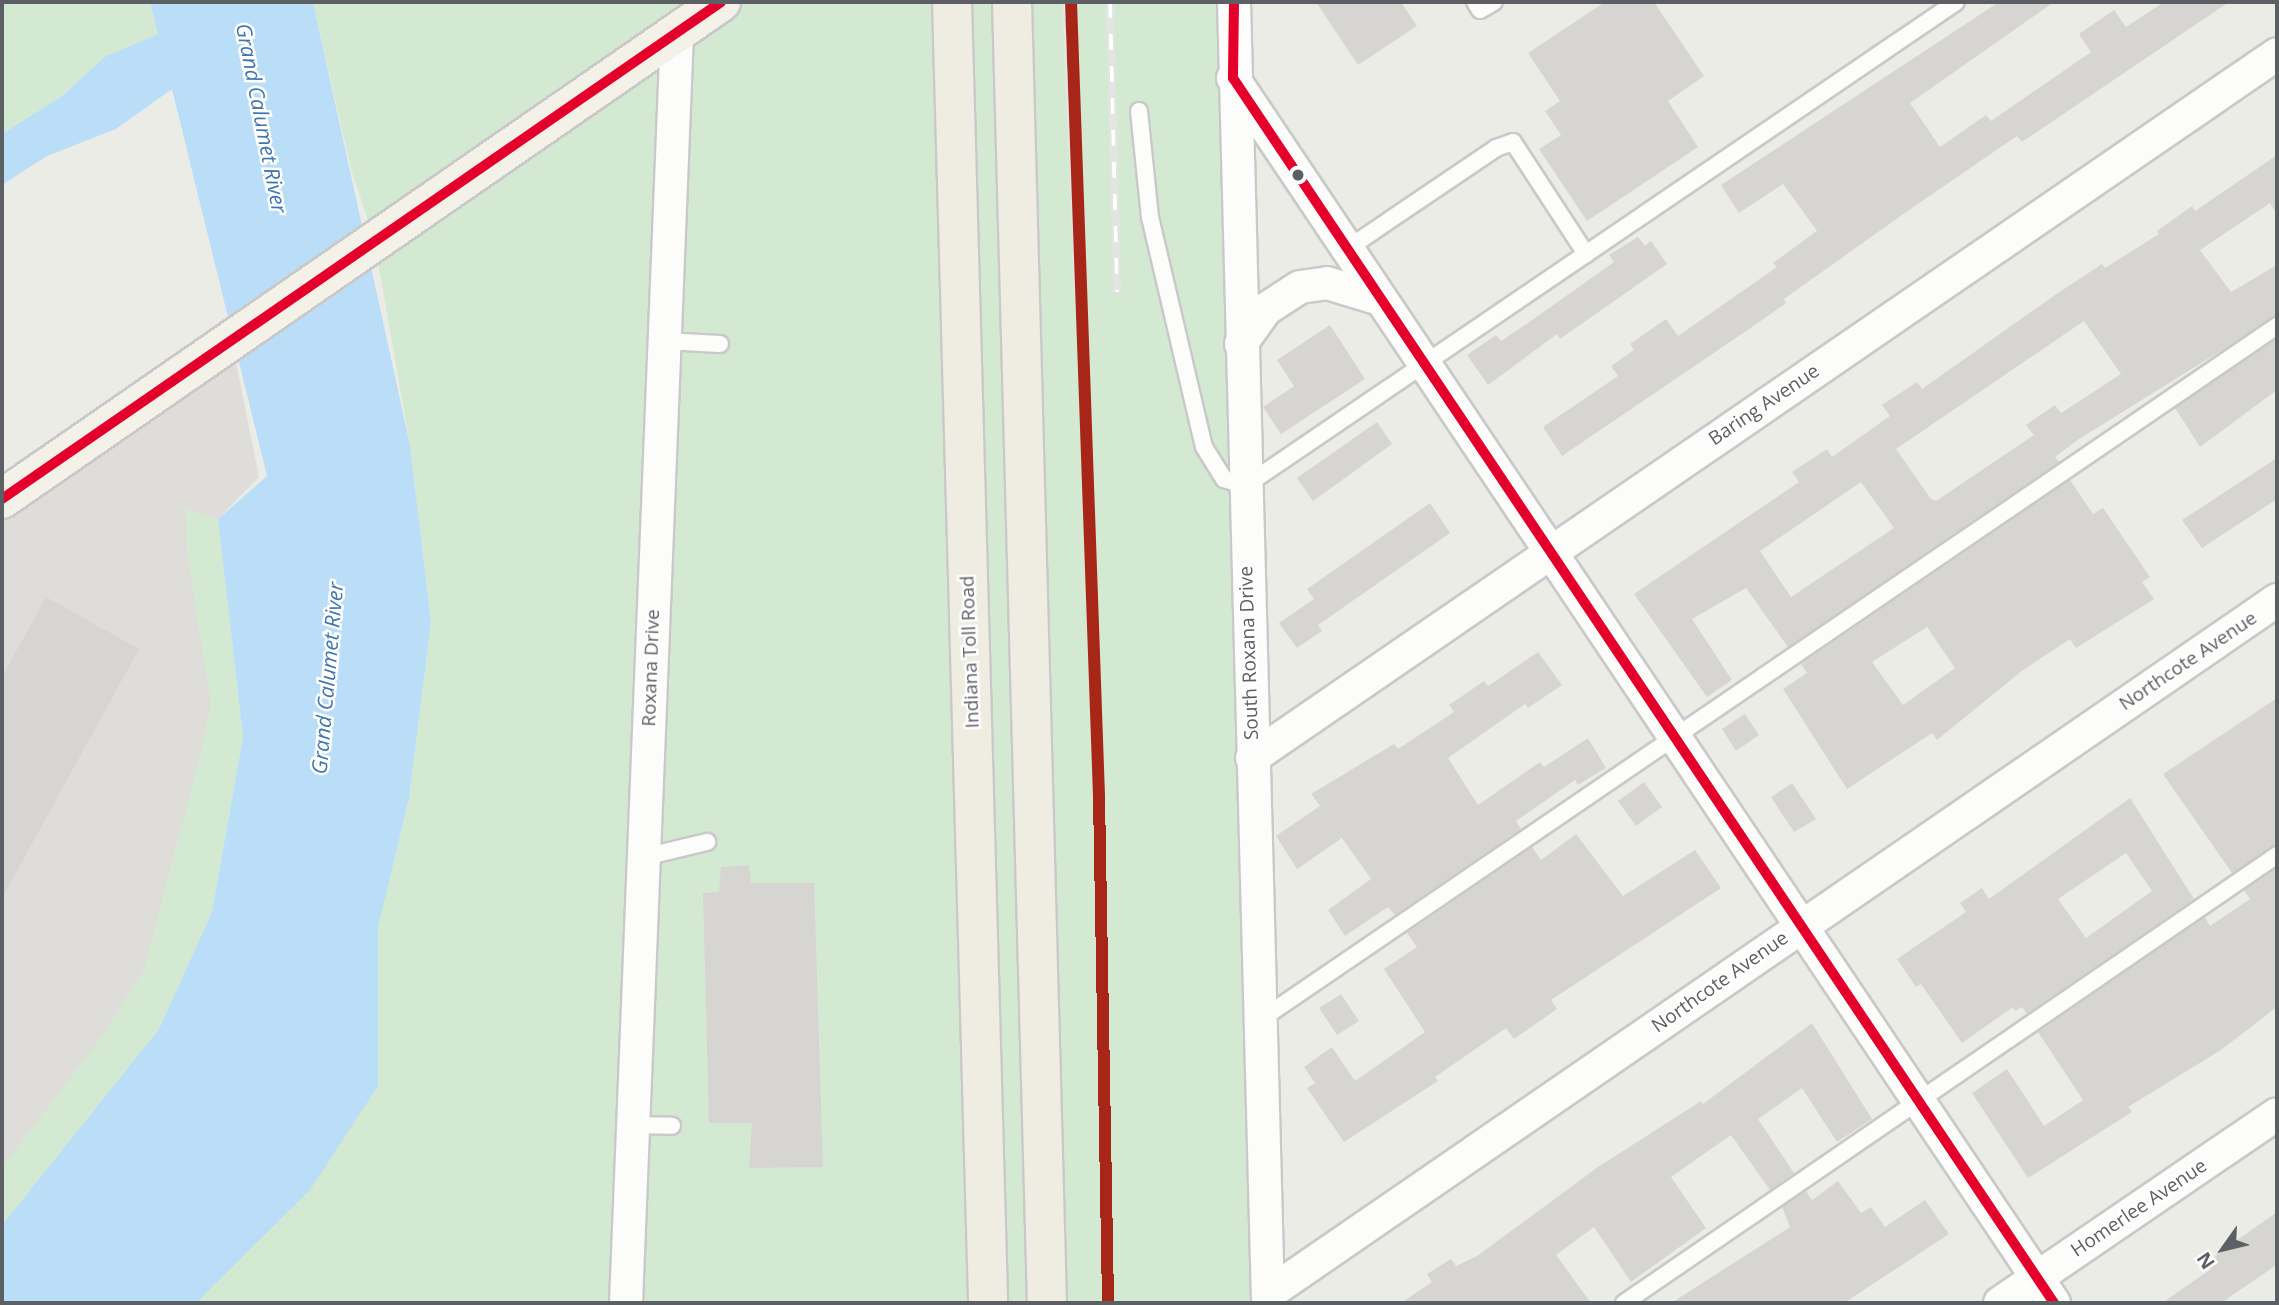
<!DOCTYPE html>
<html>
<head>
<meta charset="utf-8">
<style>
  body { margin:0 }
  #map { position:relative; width:2279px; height:1305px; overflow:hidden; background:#ecece7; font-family:"Open Sans",sans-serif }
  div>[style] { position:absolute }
  .industrial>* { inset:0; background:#deddda }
  .green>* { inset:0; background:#d4e9d2 }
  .water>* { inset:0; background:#baddf8 }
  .building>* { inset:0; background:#d6d5d2 }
  .roads { filter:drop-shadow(2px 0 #c9c9c9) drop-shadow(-2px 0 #c9c9c9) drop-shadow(0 2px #c9c9c9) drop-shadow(0 -2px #c9c9c9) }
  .service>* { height:16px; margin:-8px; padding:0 8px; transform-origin:8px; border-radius:8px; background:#fcfcfb }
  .minor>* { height:32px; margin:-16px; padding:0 16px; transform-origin:16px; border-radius:16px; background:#fcfcfb }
  .primary>* { height:38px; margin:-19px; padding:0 19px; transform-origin:19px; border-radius:19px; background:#f3f1e8 }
  .motorway>* { height:38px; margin:-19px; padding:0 19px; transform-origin:19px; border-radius:19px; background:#efece1 }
  .rail>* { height:8px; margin-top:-4px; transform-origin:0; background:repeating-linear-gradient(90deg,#fff 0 16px,#e3e4e3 0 32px); box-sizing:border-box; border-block:2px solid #e3e4e3 }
  .bus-1>* { height:10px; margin:-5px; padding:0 5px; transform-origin:5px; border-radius:5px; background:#e4002b }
  .rail-1>* { height:12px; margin:-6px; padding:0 6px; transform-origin:6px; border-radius:6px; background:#a82618 }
  .dots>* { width:19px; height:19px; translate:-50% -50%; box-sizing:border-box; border:4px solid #fff; border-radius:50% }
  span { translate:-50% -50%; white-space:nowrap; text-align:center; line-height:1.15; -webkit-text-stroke:5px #fff; paint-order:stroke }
  .street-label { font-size:19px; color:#5c6065 }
  .water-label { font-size:21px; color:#4076b2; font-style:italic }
  .frame { position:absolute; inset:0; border:4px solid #5c6065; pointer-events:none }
  .north { position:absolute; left:2188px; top:1214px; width:70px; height:70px; -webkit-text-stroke:5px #fff; paint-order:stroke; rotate:236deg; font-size:19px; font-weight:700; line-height:28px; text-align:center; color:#5c6065 }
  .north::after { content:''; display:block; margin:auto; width:24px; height:32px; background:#5c6065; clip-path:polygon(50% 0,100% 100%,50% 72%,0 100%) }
</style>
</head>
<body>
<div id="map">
  <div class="industrial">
    <i style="clip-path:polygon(233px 348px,259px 477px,218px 519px,212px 912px,2px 1225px,2px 514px)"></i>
  </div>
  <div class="green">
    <i style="clip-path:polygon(2px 2px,150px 2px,158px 34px,106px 56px,62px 96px,2px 134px)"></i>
    <i style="clip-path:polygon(313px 2px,1234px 2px,1268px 1303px,196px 1303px,378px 1086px,378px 928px,409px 798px,431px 622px,410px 445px,374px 239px,351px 169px)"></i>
    <i style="clip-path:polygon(185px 508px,218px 519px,243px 737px,212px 912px,159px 1029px,2px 1225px,2px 1168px,102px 1036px,144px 969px,197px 767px,211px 705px,187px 553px)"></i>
  </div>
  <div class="water">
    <i style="clip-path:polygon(150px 2px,313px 2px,410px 445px,431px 622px,409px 798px,378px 928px,378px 1086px,310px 1190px,196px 1303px,2px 1303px,2px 1225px,159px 1029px,212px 912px,243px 737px,218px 519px,267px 476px,172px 89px,116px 129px,47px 156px,2px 185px,2px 134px,62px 96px,106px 56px,158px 34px)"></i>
  </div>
  <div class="building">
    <i style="clip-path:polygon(1316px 2px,1401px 2px,1417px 26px,1358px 65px)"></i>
    <i style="clip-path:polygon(1605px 2px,1654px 2px,1704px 76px,1668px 101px,1698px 147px,1587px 221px,1539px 149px,1561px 135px,1545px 111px,1560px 101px,1528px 53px)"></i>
    <i style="clip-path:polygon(1999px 2px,2054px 2px,1910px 103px,1940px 147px,1986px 115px,1991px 121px,2091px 52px,2079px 34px,2114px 10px,2126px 27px,2164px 2px,2229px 2px,2022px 142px,2017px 136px,1909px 210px,1784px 299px,1786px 303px,1752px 327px,1562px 456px,1543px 427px,1618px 376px,1611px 366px,1634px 350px,1630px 344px,1666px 319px,1678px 336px,1777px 267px,1773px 263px,1817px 231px,1783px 184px,1739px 213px,1721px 185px)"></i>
    <i style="clip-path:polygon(evenodd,2277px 155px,2277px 214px,2270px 203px,2200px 250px,2231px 292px,2277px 265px,2277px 316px,2079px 439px,2055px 457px,2059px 462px,1788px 647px,1746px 588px,1692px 619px,1732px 680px,1707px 697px,1634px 594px,1799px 482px,1792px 472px,1827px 449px,1832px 457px,1890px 416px,1882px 405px,1917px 382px,1922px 389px,2055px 295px,2102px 264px,2105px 268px,2159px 234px,2157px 231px,2192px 206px,2195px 211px,2277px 155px,2084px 321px,2121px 374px,2061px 413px,2055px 405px,2026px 425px,2034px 435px,1936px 501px,1931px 499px,1896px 449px,2084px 321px,2277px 155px,1861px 482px,1894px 528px,1791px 597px,1760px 551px,1861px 482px)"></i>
    <i style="clip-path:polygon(1638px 237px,1645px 246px,1651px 241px,1667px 264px,1560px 339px,1557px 334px,1488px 385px,1467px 355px,1496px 335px,1501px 341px,1528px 323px,1614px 262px,1609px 255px)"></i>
    <i style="clip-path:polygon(1330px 325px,1365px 379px,1281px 434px,1263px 407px,1294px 386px,1277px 360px)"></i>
    <i style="clip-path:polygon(2277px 339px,2277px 390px,2200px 447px,2175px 408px)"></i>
    <i style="clip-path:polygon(1377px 422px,1392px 444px,1313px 501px,1297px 478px)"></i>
    <i style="clip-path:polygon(2277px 458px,2277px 499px,2202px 548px,2182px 520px)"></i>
    <i style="clip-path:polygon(evenodd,2070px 480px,2093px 514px,2103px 508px,2150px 577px,2142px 582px,2154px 599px,2076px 648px,2070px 639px,2023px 670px,1937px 740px,1932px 733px,1847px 789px,1783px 689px,1807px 673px,1801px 664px,2070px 480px,1927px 627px,1955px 668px,1903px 705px,1872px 662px,1927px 627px)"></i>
    <i style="clip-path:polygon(1430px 503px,1450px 533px,1318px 625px,1322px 631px,1297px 648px,1279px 623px,1314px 599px,1307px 589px)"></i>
    <i style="clip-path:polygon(46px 597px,139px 649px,2px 898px,2px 677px)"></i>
    <i style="clip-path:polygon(1538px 652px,1562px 685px,1528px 708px,1525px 704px,1448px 758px,1478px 805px,1540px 762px,1544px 767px,1588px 738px,1606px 768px,1578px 785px,1575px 780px,1516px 821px,1521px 829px,1395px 915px,1388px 907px,1345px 936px,1328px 910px,1371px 879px,1342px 838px,1297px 869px,1276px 836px,1320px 806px,1311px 794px,1394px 744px,1398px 749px,1454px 712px,1449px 705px,1484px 681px,1488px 686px)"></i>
    <i style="clip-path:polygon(2277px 698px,2277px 845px,2232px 873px,2163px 774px)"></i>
    <i style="clip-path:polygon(1745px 714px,1759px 735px,1736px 751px,1722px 729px)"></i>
    <i style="clip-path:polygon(1644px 782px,1662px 807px,1636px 826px,1618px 801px)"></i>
    <i style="clip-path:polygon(1792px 783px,1816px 819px,1794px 832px,1771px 797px)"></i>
    <i style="clip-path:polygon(evenodd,2130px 798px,2194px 899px,2027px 1014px,2022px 1007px,2015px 1011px,2013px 1007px,1962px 1043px,1921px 984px,1916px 987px,1897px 959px,1966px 912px,1960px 903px,1982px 888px,1989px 899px,2130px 798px,2126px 853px,2152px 891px,2086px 938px,2058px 899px,2126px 853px)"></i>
    <i style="clip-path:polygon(1576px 834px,1623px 896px,1695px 850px,1721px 888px,1551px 1000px,1557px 1009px,1514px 1039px,1506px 1028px,1435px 1077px,1438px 1081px,1344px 1142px,1307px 1088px,1315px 1083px,1304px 1067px,1332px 1047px,1355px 1081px,1425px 1032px,1384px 969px,1417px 947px,1407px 933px,1532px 847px,1541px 860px)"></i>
    <i style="clip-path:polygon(749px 865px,751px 883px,814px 883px,823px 1167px,749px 1168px,752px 1123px,709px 1123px,703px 893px,719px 892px,721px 867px)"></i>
    <i style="clip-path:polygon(2277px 868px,2277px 1007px,2221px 1050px,2128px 1107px,2132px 1112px,2028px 1178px,1972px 1093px,2007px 1069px,2044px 1126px,2083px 1100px,2038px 1032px,2205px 917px,2210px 926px,2250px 899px,2244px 890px)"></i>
    <i style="clip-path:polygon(1341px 994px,1359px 1021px,1337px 1035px,1319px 1008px)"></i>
    <i style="clip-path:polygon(1812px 1023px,1872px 1119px,1837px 1142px,1802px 1088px,1758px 1119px,1794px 1173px,1770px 1190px,1731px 1135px,1671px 1177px,1706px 1228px,1631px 1282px,1594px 1227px,1556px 1255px,1591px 1303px,1401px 1303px,1432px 1282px,1427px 1274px,1451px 1259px,1456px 1266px,1477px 1256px,1598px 1167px,1701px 1101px,1703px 1104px)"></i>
    <i style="clip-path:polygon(1838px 1181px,1861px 1213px,1871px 1207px,1885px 1227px,1925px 1200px,1949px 1234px,1844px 1303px,1671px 1303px,1790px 1227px,1782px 1207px,1806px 1191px,1812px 1200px)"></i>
    <i style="clip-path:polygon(2277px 1212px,2277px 1269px,2275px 1266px,2221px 1303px,2162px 1303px,2211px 1269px,2206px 1262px)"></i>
  </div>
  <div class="roads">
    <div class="service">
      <i style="left:1475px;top:2px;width:9px;rotate:58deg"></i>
      <i style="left:1480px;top:10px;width:16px;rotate:-30deg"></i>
      <i style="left:1139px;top:111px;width:107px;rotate:84.1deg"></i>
      <i style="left:1150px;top:217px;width:236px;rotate:76.8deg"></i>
      <i style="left:1204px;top:447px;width:38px;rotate:58deg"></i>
      <i style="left:1224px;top:479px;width:22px;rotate:18deg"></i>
      <i style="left:1245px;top:486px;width:860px;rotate:-34.24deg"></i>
      <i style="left:1347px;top:249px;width:180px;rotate:-34.1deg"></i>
      <i style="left:1496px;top:148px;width:18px;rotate:-19deg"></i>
      <i style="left:1513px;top:142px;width:134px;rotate:56.9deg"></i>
      <i style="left:665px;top:341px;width:55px;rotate:3.1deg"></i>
      <i style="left:644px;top:857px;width:65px;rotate:-13.4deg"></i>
      <i style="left:1260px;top:1020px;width:1231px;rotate:-34.31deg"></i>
      <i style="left:633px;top:1125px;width:39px;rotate:1deg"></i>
      <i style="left:1624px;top:1303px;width:792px;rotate:-34.45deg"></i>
    </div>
    <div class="minor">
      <i style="left:1234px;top:2px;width:1301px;rotate:88.5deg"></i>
      <i style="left:1233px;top:78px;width:1475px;rotate:56.17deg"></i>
      <i style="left:1241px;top:344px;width:43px;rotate:-54.5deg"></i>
      <i style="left:1266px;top:309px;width:40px;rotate:-32.9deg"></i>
      <i style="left:1300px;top:287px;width:27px;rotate:-8deg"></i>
      <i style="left:1327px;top:283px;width:55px;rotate:16.8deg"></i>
      <i style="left:1252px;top:758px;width:1243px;rotate:-34.48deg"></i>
      <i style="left:1268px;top:1294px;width:1225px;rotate:-34.52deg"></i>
      <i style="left:626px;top:1303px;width:1272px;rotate:-87.7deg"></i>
      <i style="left:2000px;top:1303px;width:335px;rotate:-34.3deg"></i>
    </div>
    <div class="primary">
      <i style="left:2px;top:499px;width:874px;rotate:-34.65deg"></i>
    </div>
    <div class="motorway">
      <i style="left:952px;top:2px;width:1301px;rotate:88.41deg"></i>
      <i style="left:1012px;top:2px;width:1301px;rotate:88.46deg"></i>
    </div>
  </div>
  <div class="rail">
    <i style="left:1066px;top:2px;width:291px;rotate:87.6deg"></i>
    <i style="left:1110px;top:2px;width:290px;rotate:88.6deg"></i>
  </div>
  <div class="bus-1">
    <i style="left:1234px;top:2px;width:76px;rotate:90.8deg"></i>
    <i style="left:1233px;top:78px;width:1475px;rotate:56.17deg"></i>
    <i style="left:2px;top:499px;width:874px;rotate:-34.65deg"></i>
  </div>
  <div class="rail-1">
    <i style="left:1071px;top:2px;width:794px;rotate:87.98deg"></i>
    <i style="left:1099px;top:796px;width:507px;rotate:88.98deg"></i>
  </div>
  <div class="dots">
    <i style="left:1298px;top:175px;background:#5c6065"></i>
  </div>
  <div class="street-label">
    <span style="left:1764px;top:405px;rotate:-34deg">Baring Avenue</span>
    <span style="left:970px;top:652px;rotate:-92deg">Indiana Toll Road</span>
    <span style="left:1249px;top:653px;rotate:-92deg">South Roxana Drive</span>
    <span style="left:2188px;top:661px;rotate:-34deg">Northcote Avenue</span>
    <span style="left:651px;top:668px;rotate:-88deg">Roxana Drive</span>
    <span style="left:1720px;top:982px;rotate:-35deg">Northcote Avenue</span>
    <span style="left:2139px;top:1208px;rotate:-34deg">Homerlee Avenue</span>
  </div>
  <div class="water-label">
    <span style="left:262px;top:118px;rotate:79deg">Grand Calumet River</span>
    <span style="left:327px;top:678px;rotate:-85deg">Grand Calumet River</span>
  </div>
  <div class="frame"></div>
  <div class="north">N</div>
</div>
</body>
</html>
